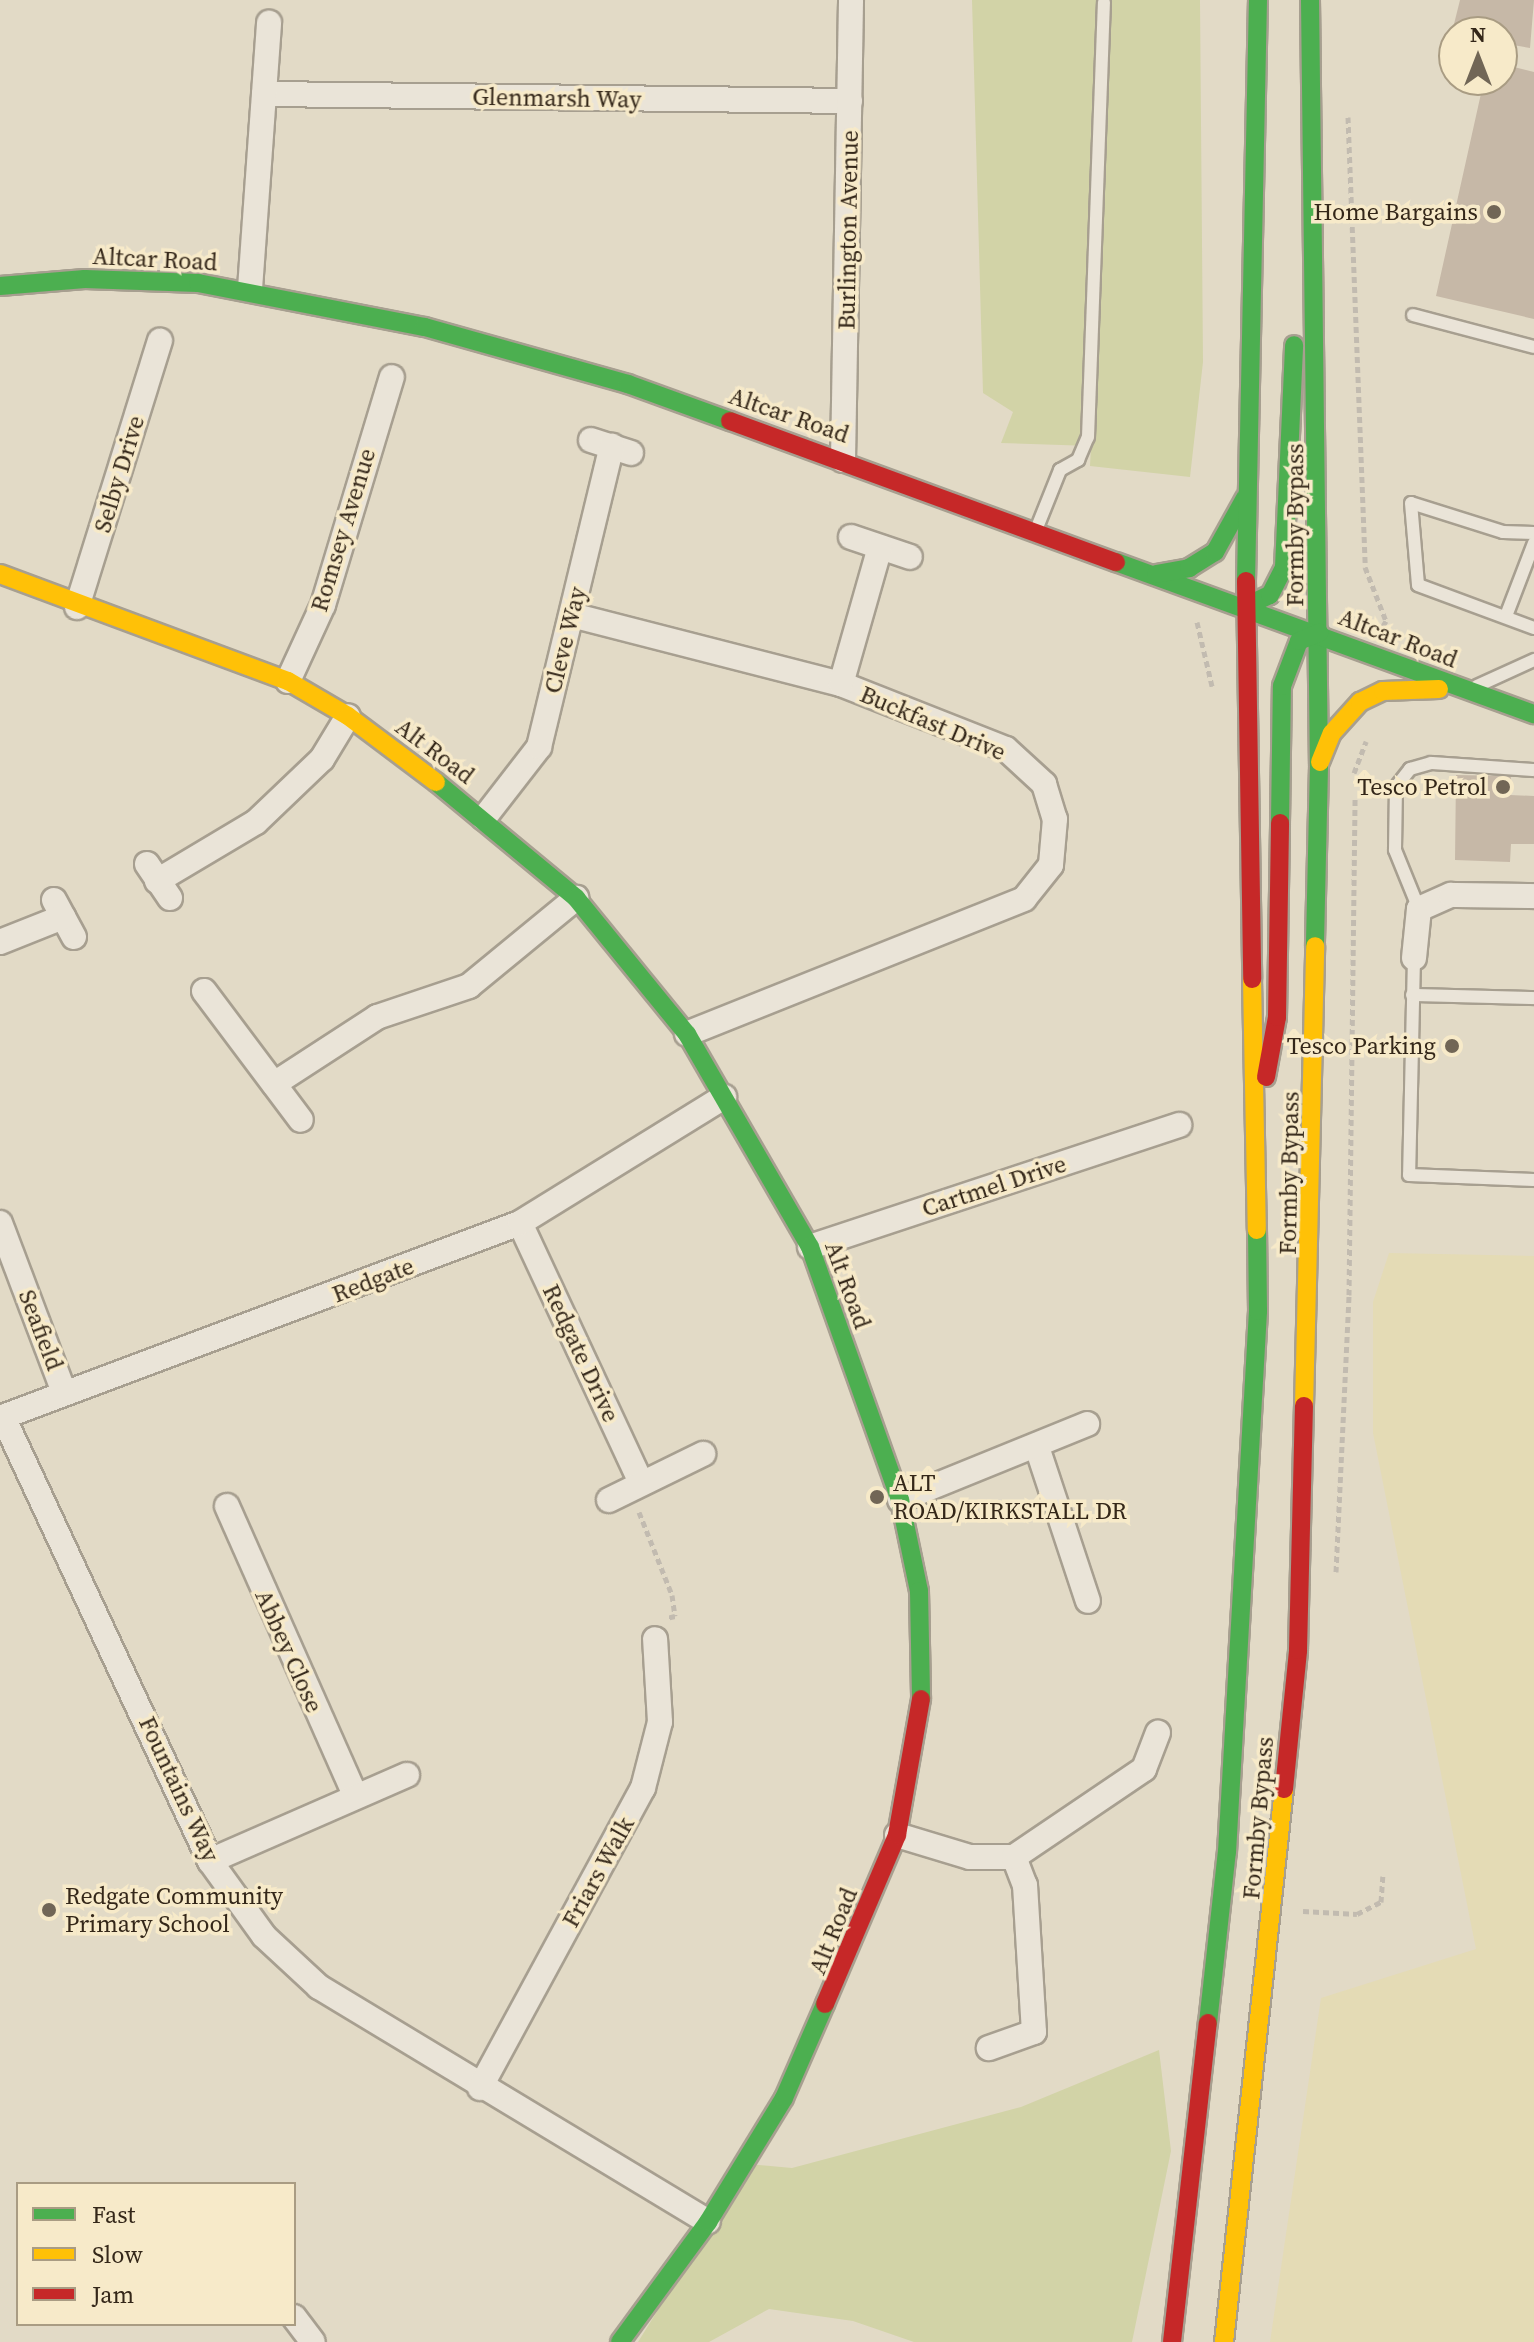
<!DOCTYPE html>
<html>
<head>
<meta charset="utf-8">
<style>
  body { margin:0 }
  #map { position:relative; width:1534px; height:2342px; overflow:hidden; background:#e2dac6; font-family:"Source Serif 4",serif }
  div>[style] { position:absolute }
  .farmland>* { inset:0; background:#e4dbb5 }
  .green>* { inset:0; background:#d2d3a7 }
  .building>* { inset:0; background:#c6b8a7 }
  .path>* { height:5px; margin-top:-2.5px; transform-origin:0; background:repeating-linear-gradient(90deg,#c2bbb0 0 6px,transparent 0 10px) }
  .roads { filter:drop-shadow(2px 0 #a79f90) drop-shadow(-2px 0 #a79f90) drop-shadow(0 2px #a79f90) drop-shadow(0 -2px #a79f90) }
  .lane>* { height:12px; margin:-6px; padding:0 6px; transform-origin:6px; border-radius:6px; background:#eae4d8 }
  .street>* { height:24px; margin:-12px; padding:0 12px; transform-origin:12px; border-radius:12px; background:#eae4d8 }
  .fast>* { height:18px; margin:-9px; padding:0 9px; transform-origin:9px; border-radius:9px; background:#4caf50 }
  .slow>* { height:18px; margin:-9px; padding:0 9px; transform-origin:9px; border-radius:9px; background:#ffc107 }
  .jam>* { height:18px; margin:-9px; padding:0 9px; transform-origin:9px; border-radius:9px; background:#c62828 }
  .dots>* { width:22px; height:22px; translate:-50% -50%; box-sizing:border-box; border:4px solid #f7eac9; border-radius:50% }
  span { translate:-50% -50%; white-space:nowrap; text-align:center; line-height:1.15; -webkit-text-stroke:7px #f7eac9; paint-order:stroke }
  .street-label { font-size:24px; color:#342719 }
  .poi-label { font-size:24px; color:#342719 }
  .right { translate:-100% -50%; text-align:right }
  .left { translate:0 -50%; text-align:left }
  .legend { position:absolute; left:16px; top:2182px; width:280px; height:144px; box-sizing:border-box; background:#f7eac9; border:2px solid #a99c83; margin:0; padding:10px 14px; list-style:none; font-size:24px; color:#342719 }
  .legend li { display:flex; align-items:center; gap:16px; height:40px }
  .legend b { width:40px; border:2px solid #a99c83 }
  .north { position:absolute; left:1438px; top:16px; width:80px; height:80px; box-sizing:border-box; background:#f7eac9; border:2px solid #a99c83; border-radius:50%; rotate:0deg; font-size:22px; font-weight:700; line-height:32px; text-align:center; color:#342719 }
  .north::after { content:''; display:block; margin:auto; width:28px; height:36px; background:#716656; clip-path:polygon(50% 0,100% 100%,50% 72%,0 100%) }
</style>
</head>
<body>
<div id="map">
  <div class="farmland">
    <i style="clip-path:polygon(1389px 1253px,1534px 1256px,1534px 2342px,1270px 2342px,1321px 1998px,1476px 1949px,1373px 1433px,1373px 1302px)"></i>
  </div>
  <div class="green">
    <i style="clip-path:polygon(972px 0,1200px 0,1203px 362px,1190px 477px,1090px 466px,1091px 446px,1001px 443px,1013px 412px,983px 393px)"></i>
    <i style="clip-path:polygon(1159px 2050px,1171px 2151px,1132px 2342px,914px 2342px,853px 2321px,769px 2309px,709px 2342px,638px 2342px,749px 2164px,792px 2168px,1021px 2107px)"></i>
  </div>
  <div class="building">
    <i style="clip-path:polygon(1460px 0,1534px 0,1530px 48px,1502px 43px,1502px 32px,1452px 32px)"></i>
    <i style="clip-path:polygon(1502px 64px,1534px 72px,1534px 319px,1436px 296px,1484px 80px,1502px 80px)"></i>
    <i style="clip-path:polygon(1456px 775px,1511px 776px,1510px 795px,1534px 796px,1534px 844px,1511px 844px,1510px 862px,1455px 860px)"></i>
  </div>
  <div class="path">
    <i style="left:1348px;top:117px;width:450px;rotate:87.8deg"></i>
    <i style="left:1365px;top:567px;width:58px;rotate:68.7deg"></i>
    <i style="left:1386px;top:621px;width:9px;rotate:122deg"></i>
    <i style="left:1197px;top:622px;width:66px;rotate:76.8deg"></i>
    <i style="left:1354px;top:773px;width:34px;rotate:-69deg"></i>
    <i style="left:639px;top:1512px;width:89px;rotate:68.3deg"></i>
    <i style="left:672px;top:1595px;width:21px;rotate:82deg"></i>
    <i style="left:675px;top:1616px;width:8px;rotate:166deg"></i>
    <i style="left:1336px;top:1572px;width:277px;rotate:-87.3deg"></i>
    <i style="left:1349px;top:1295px;width:496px;rotate:-89.3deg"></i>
    <i style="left:1303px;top:1911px;width:54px;rotate:3.2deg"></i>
    <i style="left:1357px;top:1914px;width:27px;rotate:-27deg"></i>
    <i style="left:1381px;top:1902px;width:26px;rotate:-86deg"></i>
  </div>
  <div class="roads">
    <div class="lane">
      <i style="left:1413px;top:315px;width:125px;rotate:14.8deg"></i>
      <i style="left:1036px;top:530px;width:65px;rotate:-68.2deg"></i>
      <i style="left:1060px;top:470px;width:21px;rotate:-29deg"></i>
      <i style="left:1078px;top:460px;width:25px;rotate:-67deg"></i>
      <i style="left:1088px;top:437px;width:435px;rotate:-87.9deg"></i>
      <i style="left:1534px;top:533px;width:31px;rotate:-178deg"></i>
      <i style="left:1503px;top:532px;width:96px;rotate:-162.5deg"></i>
      <i style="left:1411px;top:503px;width:82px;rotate:85.1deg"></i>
      <i style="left:1418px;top:585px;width:124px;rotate:20.3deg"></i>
      <i style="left:1506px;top:616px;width:78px;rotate:-69deg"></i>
      <i style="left:1477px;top:686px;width:63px;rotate:-24.5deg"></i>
      <i style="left:1419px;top:909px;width:64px;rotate:-112.1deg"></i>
      <i style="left:1395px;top:850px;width:63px;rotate:-89.1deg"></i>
      <i style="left:1396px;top:787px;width:23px;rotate:-52deg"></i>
      <i style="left:1410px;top:769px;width:22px;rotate:-16deg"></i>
      <i style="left:1431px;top:763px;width:103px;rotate:3.9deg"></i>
      <i style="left:1414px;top:958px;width:217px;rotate:91.3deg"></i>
      <i style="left:1409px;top:1175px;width:125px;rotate:2.3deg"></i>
      <i style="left:1412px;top:995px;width:122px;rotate:1.4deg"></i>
    </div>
    <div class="street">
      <i style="left:264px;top:94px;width:586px;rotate:0.68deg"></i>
      <i style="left:250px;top:289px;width:267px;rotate:-85.9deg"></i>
      <i style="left:591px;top:440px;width:42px;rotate:18deg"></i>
      <i style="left:843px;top:460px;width:460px;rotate:-89deg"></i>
      <i style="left:851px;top:537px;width:62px;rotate:18.7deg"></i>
      <i style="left:77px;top:607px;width:279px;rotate:-72.7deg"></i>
      <i style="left:572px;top:615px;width:278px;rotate:14.4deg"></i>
      <i style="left:841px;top:684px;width:177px;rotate:21.5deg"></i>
      <i style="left:1006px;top:749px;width:52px;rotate:42.6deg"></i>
      <i style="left:1044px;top:784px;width:37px;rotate:73deg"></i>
      <i style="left:1055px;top:819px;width:46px;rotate:95deg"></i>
      <i style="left:1051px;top:865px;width:43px;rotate:128.5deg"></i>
      <i style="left:1024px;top:899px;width:363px;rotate:158.2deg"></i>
      <i style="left:288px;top:681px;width:84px;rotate:-65.3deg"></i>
      <i style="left:323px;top:605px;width:238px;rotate:-73.2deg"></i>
      <i style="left:841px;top:684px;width:142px;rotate:-74.1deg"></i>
      <i style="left:484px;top:818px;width:90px;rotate:-52.2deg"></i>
      <i style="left:539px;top:747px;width:310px;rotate:-76.4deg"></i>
      <i style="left:147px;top:864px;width:41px;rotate:55.9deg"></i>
      <i style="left:157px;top:881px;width:115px;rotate:-30.8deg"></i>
      <i style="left:256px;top:822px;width:91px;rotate:-43.7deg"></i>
      <i style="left:322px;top:759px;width:50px;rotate:-58.8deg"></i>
      <i style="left:54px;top:900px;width:42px;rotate:61.6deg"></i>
      <i style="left:0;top:942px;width:68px;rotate:-21.6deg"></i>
      <i style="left:1414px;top:958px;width:49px;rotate:-84.2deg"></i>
      <i style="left:1419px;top:909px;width:35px;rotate:-24deg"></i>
      <i style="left:1451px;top:895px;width:83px;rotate:0.7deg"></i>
      <i style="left:204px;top:991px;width:161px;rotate:53.1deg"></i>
      <i style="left:274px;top:1084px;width:123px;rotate:-33deg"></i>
      <i style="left:377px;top:1017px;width:97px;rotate:-18.6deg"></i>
      <i style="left:469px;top:986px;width:139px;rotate:-39.4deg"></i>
      <i style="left:0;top:1223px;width:181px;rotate:69.3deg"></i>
      <i style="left:520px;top:1223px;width:286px;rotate:65deg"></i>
      <i style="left:810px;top:1247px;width:389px;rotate:-18.3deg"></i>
      <i style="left:3px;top:1417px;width:490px;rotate:65deg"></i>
      <i style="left:210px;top:1861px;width:92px;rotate:54.2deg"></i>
      <i style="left:264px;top:1936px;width:75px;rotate:42.8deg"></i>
      <i style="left:319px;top:1987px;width:454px;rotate:31.1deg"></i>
      <i style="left:0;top:1418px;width:555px;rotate:-20.56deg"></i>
      <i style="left:520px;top:1223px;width:240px;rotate:-31.7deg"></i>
      <i style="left:1037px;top:1447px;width:162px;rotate:71.7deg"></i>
      <i style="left:609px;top:1500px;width:105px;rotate:-26.1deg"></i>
      <i style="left:900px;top:1500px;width:202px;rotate:-22.1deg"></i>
      <i style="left:227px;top:1506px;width:316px;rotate:66.1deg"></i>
      <i style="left:897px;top:1835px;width:76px;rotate:16.8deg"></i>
      <i style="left:970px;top:1857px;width:44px"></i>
      <i style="left:1014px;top:1857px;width:30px;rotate:69deg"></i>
      <i style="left:1025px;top:1885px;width:147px;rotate:86.5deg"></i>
      <i style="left:1034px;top:2032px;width:48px;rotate:160.4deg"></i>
      <i style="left:1014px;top:1857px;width:157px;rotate:-34.1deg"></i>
      <i style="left:1144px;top:1769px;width:39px;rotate:-69deg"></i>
      <i style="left:210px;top:1861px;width:215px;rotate:-23.6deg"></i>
      <i style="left:480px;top:2088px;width:341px;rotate:-61.5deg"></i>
      <i style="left:643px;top:1788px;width:68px;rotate:-75.6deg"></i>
      <i style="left:660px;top:1722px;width:83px;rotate:-93.4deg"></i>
      <i style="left:294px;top:2317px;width:31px;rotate:53deg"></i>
    </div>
    <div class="fast">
      <i style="left:1310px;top:0;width:766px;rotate:89.33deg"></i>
      <i style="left:1319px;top:766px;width:180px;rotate:91.3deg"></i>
      <i style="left:0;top:286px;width:85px;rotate:-4.7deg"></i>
      <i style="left:85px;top:279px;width:113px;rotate:2deg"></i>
      <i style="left:198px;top:283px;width:231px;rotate:11deg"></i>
      <i style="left:425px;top:327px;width:211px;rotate:15.7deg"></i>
      <i style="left:628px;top:384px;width:109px;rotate:19.9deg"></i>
      <i style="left:1116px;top:562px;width:445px;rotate:20deg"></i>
      <i style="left:1156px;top:574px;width:34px;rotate:-10deg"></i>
      <i style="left:1189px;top:568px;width:31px;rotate:-32deg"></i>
      <i style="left:1215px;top:552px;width:62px;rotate:-60.9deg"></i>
      <i style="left:1246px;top:581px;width:581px;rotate:-88.82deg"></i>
      <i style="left:1246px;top:606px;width:26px;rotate:-25deg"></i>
      <i style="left:1270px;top:595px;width:30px;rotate:-63deg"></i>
      <i style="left:1284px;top:568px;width:223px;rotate:-87.4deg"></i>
      <i style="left:436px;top:782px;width:182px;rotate:39.6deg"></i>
      <i style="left:576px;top:898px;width:176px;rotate:50.8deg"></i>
      <i style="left:687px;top:1034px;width:246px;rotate:60deg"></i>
      <i style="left:810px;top:1247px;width:269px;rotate:70.4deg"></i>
      <i style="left:900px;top:1500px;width:93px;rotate:78.2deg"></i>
      <i style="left:919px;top:1591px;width:108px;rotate:88.9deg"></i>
      <i style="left:1280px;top:823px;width:137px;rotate:-89.2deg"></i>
      <i style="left:1282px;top:686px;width:48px;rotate:-69.3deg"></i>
      <i style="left:1299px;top:641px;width:22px;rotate:-22deg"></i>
      <i style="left:1208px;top:2023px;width:172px;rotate:-83.7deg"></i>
      <i style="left:1227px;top:1852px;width:542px;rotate:-86.72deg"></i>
      <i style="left:1258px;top:1311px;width:81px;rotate:-90.7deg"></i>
      <i style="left:620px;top:2342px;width:149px;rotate:-53.7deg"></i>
      <i style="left:708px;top:2222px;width:145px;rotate:-58.5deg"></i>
      <i style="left:784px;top:2098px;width:103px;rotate:-66.4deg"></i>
    </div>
    <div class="slow">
      <i style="left:0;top:574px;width:307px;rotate:20.4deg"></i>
      <i style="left:288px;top:681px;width:69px;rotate:30.3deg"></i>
      <i style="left:348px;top:716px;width:110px;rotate:36.9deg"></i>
      <i style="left:1320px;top:762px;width:31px;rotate:-68deg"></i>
      <i style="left:1332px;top:733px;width:42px;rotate:-47.9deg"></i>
      <i style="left:1360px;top:702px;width:25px;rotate:-26deg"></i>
      <i style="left:1383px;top:691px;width:56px;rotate:-2deg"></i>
      <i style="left:1252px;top:979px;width:251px;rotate:88.9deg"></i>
      <i style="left:1304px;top:1406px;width:460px;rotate:-88.6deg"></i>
      <i style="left:1224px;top:2342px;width:556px;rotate:-83.81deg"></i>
    </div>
    <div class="jam">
      <i style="left:730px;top:421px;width:411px;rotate:20.1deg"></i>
      <i style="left:1246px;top:581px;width:398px;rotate:89.1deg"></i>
      <i style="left:1266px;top:1077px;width:61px;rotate:-79.6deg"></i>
      <i style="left:1277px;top:1017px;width:194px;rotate:-89.1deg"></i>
      <i style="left:1284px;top:1789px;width:140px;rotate:-84.2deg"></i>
      <i style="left:1298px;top:1650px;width:244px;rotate:-88.6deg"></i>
      <i style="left:825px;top:2004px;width:184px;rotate:-66.9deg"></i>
      <i style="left:897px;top:1835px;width:138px;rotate:-80deg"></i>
      <i style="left:1172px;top:2342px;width:321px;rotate:-83.6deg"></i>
    </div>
  </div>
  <div class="dots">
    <i style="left:1494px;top:212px;background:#716656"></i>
    <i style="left:1503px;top:787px;background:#716656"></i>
    <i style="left:1452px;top:1046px;background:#716656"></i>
    <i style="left:877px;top:1497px;background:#716656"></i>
    <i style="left:49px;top:1910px;background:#716656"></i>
  </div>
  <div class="street-label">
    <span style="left:557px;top:98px;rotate:1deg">Glenmarsh Way</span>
    <span style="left:848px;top:230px;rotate:-89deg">Burlington Avenue</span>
    <span style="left:155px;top:259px;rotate:3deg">Altcar Road</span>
    <span style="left:789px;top:415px;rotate:19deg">Altcar Road</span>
    <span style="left:119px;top:474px;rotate:-73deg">Selby Drive</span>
    <span style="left:1295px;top:525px;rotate:-90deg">Formby Bypass</span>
    <span style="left:343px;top:530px;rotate:-73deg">Romsey Avenue</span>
    <span style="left:1398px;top:638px;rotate:21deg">Altcar Road</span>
    <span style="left:565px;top:640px;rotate:-76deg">Cleve Way</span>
    <span style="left:933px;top:723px;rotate:23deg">Buckfast Drive</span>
    <span style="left:435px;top:751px;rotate:37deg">Alt Road</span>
    <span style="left:1289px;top:1173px;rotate:-89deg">Formby Bypass</span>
    <span style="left:994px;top:1186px;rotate:-18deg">Cartmel Drive</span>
    <span style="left:373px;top:1280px;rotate:-21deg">Redgate</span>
    <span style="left:848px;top:1285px;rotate:70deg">Alt Road</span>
    <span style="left:41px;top:1330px;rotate:69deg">Seafield</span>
    <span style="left:581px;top:1353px;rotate:65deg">Redgate Drive</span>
    <span style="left:289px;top:1651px;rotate:66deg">Abbey Close</span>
    <span style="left:179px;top:1789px;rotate:65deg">Fountains Way</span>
    <span style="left:1258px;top:1818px;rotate:-85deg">Formby Bypass</span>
    <span style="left:598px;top:1872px;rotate:-61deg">Friars Walk</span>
    <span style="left:833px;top:1931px;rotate:-68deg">Alt Road</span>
  </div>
  <div class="poi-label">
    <span class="right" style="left:1478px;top:212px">Home Bargains</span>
    <span class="right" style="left:1487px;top:787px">Tesco Petrol</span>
    <span class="right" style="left:1436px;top:1046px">Tesco Parking</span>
    <span class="left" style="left:893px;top:1497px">ALT<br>ROAD/KIRKSTALL DR</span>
    <span class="left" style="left:65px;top:1910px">Redgate Community<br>Primary School</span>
  </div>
  <ul class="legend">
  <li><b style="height:10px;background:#4caf50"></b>Fast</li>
  <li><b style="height:10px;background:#ffc107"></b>Slow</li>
  <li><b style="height:10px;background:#c62828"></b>Jam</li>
  </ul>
  <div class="north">N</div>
</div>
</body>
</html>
